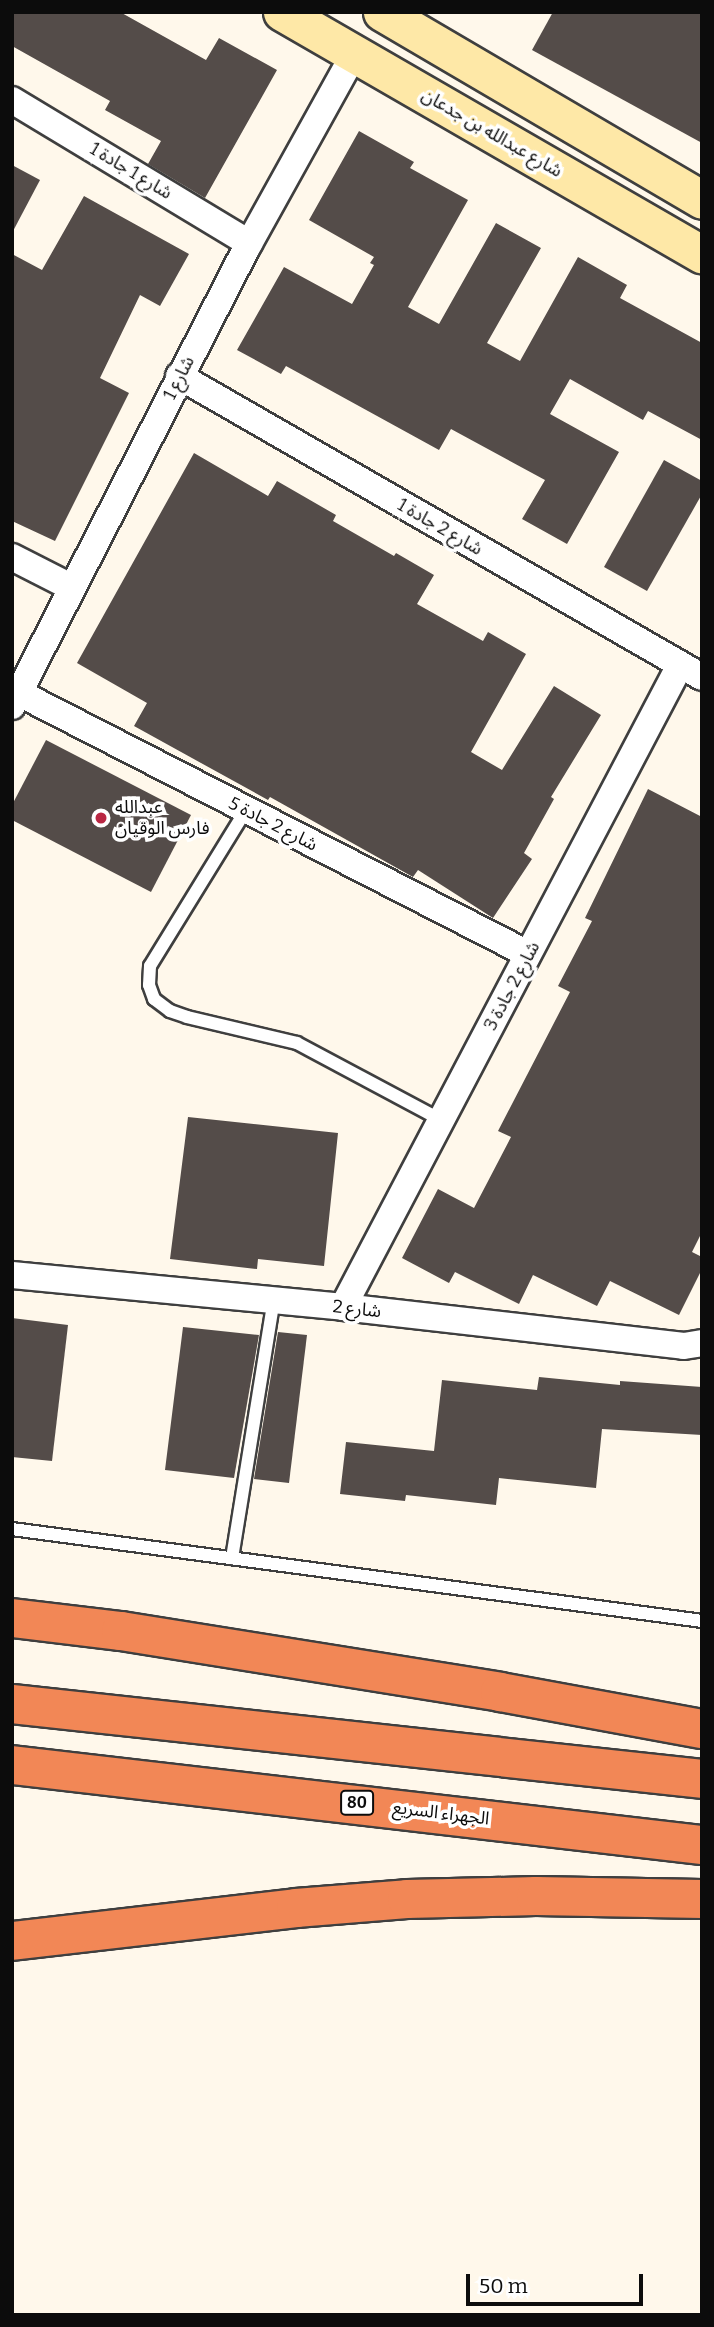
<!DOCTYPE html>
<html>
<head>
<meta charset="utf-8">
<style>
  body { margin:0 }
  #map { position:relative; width:714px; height:2327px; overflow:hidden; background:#fff8eb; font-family:Bitter,"Noto Sans Arabic",serif }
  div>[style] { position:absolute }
  .building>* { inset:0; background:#544c49 }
  .roads { filter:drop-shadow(2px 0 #3f3f3f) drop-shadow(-2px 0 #3f3f3f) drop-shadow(0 2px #3f3f3f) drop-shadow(0 -2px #3f3f3f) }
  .lane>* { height:12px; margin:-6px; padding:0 6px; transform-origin:6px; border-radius:6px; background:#fff }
  .street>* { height:26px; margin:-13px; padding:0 13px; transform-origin:13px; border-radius:13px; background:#fff }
  .secondary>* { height:37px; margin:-18.5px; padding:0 18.5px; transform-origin:18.5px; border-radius:18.5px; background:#fee8a7 }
  .highway>* { height:38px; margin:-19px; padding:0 19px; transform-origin:19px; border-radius:19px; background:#f28756 }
  .dots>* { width:19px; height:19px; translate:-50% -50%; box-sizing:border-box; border:4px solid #fff; border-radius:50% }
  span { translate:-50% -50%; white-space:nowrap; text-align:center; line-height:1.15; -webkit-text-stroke:7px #fff; paint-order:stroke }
  .shield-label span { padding:2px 5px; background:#fff; border:2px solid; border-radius:5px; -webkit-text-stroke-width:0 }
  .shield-label { font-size:16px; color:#0c0c0c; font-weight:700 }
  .street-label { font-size:18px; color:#0c0c0c }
  .poi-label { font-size:18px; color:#0c0c0c }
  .left { translate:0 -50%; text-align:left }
  .frame { position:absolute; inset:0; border:14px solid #0c0c0c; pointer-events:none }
  .scale { position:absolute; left:466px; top:2274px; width:177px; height:32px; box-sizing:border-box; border:4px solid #0c0c0c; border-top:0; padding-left:9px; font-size:21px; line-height:24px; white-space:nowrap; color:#0c0c0c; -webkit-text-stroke:5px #fff; paint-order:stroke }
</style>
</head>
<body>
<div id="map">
  <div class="building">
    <i style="clip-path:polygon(12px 12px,120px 12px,206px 60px,219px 38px,277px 70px,205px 198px,148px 164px,161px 141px,105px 110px,110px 101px,12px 46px)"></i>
    <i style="clip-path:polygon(553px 12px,702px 12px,702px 143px,532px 50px)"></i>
    <i style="clip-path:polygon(359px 131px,414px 162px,410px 168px,468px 200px,408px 307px,439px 324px,496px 223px,541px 248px,487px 343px,520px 361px,578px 257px,627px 285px,620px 298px,702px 343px,702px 440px,648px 411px,643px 420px,570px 379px,550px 414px,619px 452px,567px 544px,522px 519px,545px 480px,451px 429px,439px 450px,286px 366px,281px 374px,237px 350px,284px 267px,352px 304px,374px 265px,370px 263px,374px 257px,309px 220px)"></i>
    <i style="clip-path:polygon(12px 165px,40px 180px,12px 233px)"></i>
    <i style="clip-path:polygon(84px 196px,189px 254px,160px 306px,140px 295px,100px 378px,129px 393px,55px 541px,12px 521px,12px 254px,42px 270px)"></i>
    <i style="clip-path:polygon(194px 453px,268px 496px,277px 481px,336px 515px,333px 521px,394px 556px,396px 553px,434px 575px,417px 604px,483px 641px,488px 632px,526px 654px,471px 752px,502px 770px,554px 686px,601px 715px,551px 797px,554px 799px,524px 853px,532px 859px,493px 918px,418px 870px,413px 877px,270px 797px,268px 800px,134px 726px,147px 703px,77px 663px)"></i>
    <i style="clip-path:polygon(664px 460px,702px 481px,702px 494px,647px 591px,604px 567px)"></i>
    <i style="clip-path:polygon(46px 740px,191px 815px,151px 892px,12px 820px,12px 805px)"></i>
    <i style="clip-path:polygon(648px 789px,702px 817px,702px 1232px,692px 1252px,702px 1257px,702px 1269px,679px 1315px,610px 1281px,597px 1306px,533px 1275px,519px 1304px,455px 1272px,449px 1283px,402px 1258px,438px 1189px,474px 1208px,511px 1137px,498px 1131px,570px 992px,558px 986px,592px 921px,585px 918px)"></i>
    <i style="clip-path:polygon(188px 1117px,338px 1133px,324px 1266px,258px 1259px,257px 1269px,170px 1259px)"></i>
    <i style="clip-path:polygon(12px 1318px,68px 1325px,52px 1461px,12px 1457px)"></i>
    <i style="clip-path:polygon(183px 1327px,259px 1335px,234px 1478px,165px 1470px)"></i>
    <i style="clip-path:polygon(278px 1332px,307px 1335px,289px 1483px,254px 1479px)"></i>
    <i style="clip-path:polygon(539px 1377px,620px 1385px,620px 1381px,702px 1387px,702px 1435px,602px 1429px,596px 1488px,499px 1478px,496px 1505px,406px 1495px,405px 1501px,340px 1494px,346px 1442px,434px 1451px,442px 1380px,537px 1390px)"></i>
  </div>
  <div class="roads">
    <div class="lane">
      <i style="left:246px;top:810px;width:183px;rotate:121.6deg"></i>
      <i style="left:150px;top:966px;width:19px;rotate:93deg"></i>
      <i style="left:149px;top:985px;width:15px;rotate:70deg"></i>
      <i style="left:154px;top:999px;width:20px;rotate:37deg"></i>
      <i style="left:170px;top:1011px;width:18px;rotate:19deg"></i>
      <i style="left:187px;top:1017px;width:113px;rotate:13.3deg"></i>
      <i style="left:297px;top:1043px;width:163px;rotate:28.1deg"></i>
      <i style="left:12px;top:1529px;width:696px;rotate:7.59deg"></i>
      <i style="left:232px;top:1558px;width:261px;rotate:-80.8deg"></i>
    </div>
    <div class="street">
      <i style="left:12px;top:100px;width:277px;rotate:31.1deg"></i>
      <i style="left:179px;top:376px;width:603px;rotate:29.92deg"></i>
      <i style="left:12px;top:557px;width:66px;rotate:27deg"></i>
      <i style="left:19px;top:693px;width:572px;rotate:27.15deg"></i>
      <i style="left:12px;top:706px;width:513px;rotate:-62.89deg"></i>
      <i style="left:246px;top:249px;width:223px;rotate:-61deg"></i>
      <i style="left:12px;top:1275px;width:333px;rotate:5.5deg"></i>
      <i style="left:343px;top:1307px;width:343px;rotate:6.5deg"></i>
      <i style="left:684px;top:1346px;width:18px;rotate:-9deg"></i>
      <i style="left:343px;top:1307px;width:725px;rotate:-62.3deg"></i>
    </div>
    <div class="secondary">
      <i style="left:282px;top:12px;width:485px;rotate:30deg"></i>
      <i style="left:382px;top:12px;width:371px;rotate:30.4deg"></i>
    </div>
    <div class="highway">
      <i style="left:12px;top:1618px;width:110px;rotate:6.8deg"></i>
      <i style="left:121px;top:1631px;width:384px;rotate:9.1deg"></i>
      <i style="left:500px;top:1692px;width:205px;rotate:10.4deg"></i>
      <i style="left:12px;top:1704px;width:694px;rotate:6.2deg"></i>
      <i style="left:12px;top:1765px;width:695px;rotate:6.61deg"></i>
      <i style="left:12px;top:1941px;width:286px;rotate:-6.6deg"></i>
      <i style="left:296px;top:1908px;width:111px;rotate:-4.6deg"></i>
      <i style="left:407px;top:1899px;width:129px;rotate:-1.3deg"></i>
      <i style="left:536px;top:1896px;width:166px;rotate:1deg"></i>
    </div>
  </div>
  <div class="dots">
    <i style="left:101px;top:818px;background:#b92743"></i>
  </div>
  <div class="shield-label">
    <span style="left:357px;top:1803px">80</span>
  </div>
  <div class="street-label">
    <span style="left:492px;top:133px;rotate:30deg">شارع عبدالله بن جدعان</span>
    <span style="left:131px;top:171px;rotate:31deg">شارع 1 جادة 1</span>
    <span style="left:179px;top:378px;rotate:-63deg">شارع 1</span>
    <span style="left:440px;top:527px;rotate:30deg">شارع 2 جادة 1</span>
    <span style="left:273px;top:824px;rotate:27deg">شارع 2 جادة 5</span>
    <span style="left:512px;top:986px;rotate:-62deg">شارع 2 جادة 3</span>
    <span style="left:357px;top:1309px;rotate:6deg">شارع 2</span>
    <span style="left:441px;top:1813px;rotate:7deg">الجهراء السريع</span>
  </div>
  <div class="poi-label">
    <span class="left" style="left:115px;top:818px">عبدالله<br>فارس الوقيان</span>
  </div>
  <div class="frame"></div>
  <div class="scale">50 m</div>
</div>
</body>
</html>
